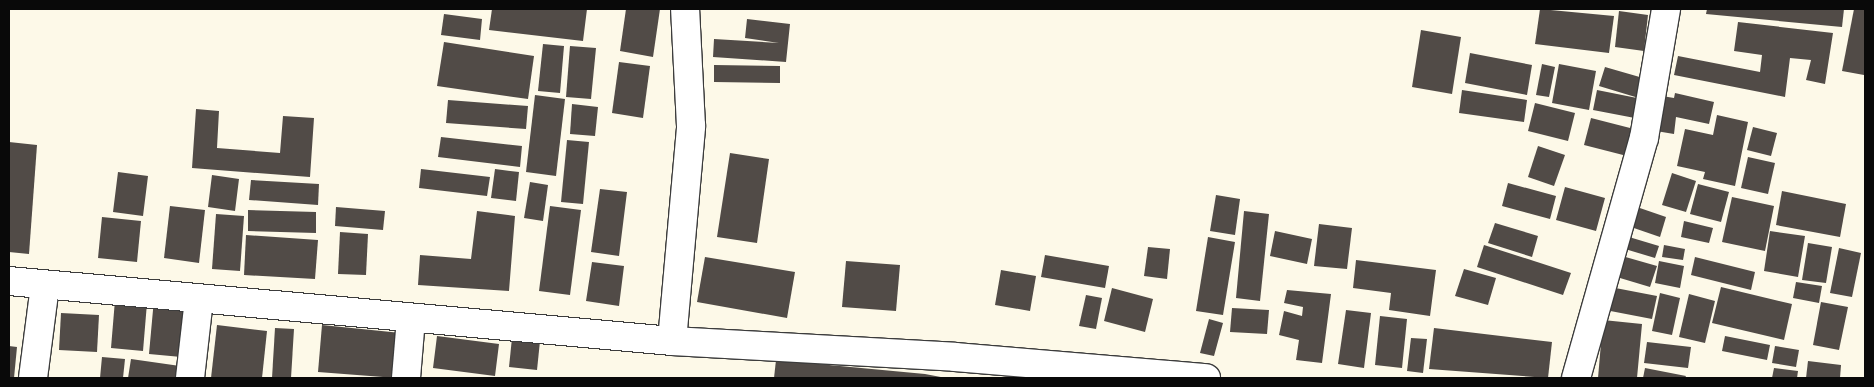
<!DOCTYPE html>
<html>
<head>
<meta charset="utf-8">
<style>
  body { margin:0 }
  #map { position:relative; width:1874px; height:387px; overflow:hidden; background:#fdf9e8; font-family:"Times New Roman",serif }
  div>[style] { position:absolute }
  .building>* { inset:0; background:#514b47 }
  .roads { filter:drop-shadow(1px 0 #3c3c3c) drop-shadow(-1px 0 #3c3c3c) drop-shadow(0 1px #3c3c3c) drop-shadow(0 -1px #3c3c3c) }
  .minor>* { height:28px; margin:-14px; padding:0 14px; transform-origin:14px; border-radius:14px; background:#fff }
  span { translate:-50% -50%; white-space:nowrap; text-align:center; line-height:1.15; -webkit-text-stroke:5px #fff; paint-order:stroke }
  .frame { position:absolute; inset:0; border:10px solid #090909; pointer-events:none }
</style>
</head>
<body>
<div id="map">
  <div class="building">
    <i style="clip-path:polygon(492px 9px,587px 9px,583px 41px,489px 30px)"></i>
    <i style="clip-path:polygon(626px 9px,660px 9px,653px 57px,620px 51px)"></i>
    <i style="clip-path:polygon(1540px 9px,1614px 16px,1609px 53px,1535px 44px)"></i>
    <i style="clip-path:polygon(1707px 9px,1844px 9px,1842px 27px,1706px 14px)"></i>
    <i style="clip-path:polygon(1854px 9px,1865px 9px,1864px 75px,1842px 71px)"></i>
    <i style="clip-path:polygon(1619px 11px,1648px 15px,1644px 51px,1615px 47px)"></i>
    <i style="clip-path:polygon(444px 14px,482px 19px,480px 40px,441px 35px)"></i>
    <i style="clip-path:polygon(747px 19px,790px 24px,786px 62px,713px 57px,714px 39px,779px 43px,745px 38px)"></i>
    <i style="clip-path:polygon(1738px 22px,1833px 33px,1825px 84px,1806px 80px,1811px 60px,1790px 58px,1785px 97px,1674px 75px,1678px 56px,1760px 72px,1762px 55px,1734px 51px)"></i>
    <i style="clip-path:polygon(1421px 30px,1461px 37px,1452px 94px,1412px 87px)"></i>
    <i style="clip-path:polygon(444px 42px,534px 56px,528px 99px,437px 86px)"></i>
    <i style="clip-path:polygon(543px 44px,564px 46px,560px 93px,538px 91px)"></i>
    <i style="clip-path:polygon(570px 46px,596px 48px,591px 99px,566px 97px)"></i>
    <i style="clip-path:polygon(1470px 53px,1532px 65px,1527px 95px,1465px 83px)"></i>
    <i style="clip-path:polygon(619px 62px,650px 66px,643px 118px,612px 113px)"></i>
    <i style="clip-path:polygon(1542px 64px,1555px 67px,1549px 97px,1536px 95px)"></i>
    <i style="clip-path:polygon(1559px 64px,1596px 71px,1589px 110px,1552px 103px)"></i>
    <i style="clip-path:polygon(714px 65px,780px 66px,780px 83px,714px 82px)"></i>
    <i style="clip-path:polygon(1605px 67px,1650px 80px,1640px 119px,1593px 110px,1597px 90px,1642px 99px,1599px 86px)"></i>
    <i style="clip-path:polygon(1462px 90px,1527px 100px,1524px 122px,1459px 113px)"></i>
    <i style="clip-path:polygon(1675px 93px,1714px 102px,1709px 124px,1676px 117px,1674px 134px,1656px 131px,1662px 96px,1674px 98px)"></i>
    <i style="clip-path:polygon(535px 95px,565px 99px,556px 176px,526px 172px)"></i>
    <i style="clip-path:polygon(448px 100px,528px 106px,526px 129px,446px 123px)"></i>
    <i style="clip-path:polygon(1535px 103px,1575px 113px,1568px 141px,1528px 131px)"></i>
    <i style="clip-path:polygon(572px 104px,598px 107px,595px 136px,570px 134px)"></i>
    <i style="clip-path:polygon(196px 109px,219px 111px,217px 148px,280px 153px,283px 116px,314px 118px,310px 177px,192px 168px)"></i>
    <i style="clip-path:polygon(1717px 115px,1748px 122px,1735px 186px,1703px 179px,1705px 172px,1677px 166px,1685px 129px,1713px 135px)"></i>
    <i style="clip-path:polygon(1591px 118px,1634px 129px,1627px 156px,1584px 145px)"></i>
    <i style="clip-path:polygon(1753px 127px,1777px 133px,1771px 156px,1747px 150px)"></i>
    <i style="clip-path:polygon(441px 137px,522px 146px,520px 167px,438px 157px)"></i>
    <i style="clip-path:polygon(567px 140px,589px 142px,583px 204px,561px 202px)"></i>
    <i style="clip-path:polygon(9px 142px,37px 145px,29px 254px,9px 252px)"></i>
    <i style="clip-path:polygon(1538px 146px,1565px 155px,1554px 186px,1528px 177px)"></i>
    <i style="clip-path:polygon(730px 153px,769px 159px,757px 243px,717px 237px)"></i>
    <i style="clip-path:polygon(1748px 157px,1775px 163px,1768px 194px,1741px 188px)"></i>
    <i style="clip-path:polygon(421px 169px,490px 177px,487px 196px,419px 188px)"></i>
    <i style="clip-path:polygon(495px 169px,519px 172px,516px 201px,491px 198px)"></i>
    <i style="clip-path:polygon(118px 172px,148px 176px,143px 216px,113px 212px)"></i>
    <i style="clip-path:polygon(1672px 173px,1696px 181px,1686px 212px,1662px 205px)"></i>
    <i style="clip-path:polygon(212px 175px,239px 179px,235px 211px,208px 207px)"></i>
    <i style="clip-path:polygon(251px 180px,319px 184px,318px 205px,249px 200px)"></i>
    <i style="clip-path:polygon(530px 182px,548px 185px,543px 221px,524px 218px)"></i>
    <i style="clip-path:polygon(1508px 183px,1556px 196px,1550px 219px,1502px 206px)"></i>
    <i style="clip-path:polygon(1698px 184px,1729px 192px,1721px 222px,1690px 214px)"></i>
    <i style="clip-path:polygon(1565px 187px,1605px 198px,1596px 231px,1556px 220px)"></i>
    <i style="clip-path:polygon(600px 189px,627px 192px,619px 256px,591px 252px)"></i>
    <i style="clip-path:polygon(1782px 191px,1846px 204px,1840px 237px,1776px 225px)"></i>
    <i style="clip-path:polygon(1216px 195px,1240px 199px,1235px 235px,1210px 231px)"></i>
    <i style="clip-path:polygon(1732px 197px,1774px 206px,1765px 251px,1722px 242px)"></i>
    <i style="clip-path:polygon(170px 206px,205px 210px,199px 263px,164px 258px)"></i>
    <i style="clip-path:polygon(550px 206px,581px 210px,570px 295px,539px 291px)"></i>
    <i style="clip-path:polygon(1634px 206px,1666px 217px,1660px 237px,1628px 226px)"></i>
    <i style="clip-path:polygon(336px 207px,385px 211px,383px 230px,335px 226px)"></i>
    <i style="clip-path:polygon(248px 210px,316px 212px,316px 233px,248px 231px)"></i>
    <i style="clip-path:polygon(477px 211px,515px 216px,509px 291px,418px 285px,420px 255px,471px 259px)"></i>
    <i style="clip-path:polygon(1244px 211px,1269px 214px,1260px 301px,1236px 298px)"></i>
    <i style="clip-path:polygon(216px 214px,244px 216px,240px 271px,212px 269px)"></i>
    <i style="clip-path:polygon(102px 217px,141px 221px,137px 262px,98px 258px)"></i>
    <i style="clip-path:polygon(1684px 221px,1713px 228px,1709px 243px,1681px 237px)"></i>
    <i style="clip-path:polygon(1495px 223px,1538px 236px,1532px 257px,1488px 243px)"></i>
    <i style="clip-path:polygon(1319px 224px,1352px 228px,1347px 269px,1314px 266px)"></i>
    <i style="clip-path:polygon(1275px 231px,1312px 239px,1307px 264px,1270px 256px)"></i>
    <i style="clip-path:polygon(1770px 231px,1805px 236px,1798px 277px,1764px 271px)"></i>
    <i style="clip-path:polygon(340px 232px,368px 234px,366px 275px,338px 274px)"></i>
    <i style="clip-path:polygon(246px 235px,318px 240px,315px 279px,244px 275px)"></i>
    <i style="clip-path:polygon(1208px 237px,1235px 242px,1223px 315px,1196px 311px)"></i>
    <i style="clip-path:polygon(1629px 237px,1659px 246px,1655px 258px,1625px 249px)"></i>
    <i style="clip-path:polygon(1808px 243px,1832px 247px,1826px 283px,1802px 280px)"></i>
    <i style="clip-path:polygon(1484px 245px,1571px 273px,1563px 295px,1477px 267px)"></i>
    <i style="clip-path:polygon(1664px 245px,1685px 249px,1683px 260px,1662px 257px)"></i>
    <i style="clip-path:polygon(1148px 247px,1170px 249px,1167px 279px,1144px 276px)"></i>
    <i style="clip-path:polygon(1839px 248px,1861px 253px,1852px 297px,1830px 293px)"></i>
    <i style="clip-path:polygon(1615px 254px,1657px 266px,1650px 287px,1610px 275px)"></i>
    <i style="clip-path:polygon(1045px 255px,1109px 266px,1105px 288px,1041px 277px)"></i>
    <i style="clip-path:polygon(705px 257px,795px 272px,787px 318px,697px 302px)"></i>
    <i style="clip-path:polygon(1695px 257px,1755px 272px,1751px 290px,1691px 275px)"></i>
    <i style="clip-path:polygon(1356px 260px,1436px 270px,1430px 316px,1389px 310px,1391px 293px,1353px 288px)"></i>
    <i style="clip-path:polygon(846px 261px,900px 265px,896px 311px,842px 307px)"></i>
    <i style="clip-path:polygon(1659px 261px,1684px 266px,1680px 288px,1655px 283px)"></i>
    <i style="clip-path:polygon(592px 262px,624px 266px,619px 306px,586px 301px)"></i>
    <i style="clip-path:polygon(1464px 269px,1496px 278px,1488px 305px,1455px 296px)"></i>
    <i style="clip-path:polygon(1001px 270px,1036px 276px,1030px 311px,995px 305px)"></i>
    <i style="clip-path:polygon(1796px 282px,1822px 286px,1819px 303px,1793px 298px)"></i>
    <i style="clip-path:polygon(1605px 286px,1657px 296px,1652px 319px,1600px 309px)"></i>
    <i style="clip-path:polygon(1721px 287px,1792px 304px,1784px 340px,1712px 323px)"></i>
    <i style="clip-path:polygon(1112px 288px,1153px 299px,1145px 332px,1104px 321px)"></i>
    <i style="clip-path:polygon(1287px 290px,1331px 294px,1322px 363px,1296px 360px,1299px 340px,1279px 335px,1284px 311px,1302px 316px,1303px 307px,1284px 303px)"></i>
    <i style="clip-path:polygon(1660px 293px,1680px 298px,1672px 335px,1652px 331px)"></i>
    <i style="clip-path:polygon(1689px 294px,1715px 301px,1705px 343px,1679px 337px)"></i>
    <i style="clip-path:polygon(1086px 295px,1102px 298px,1096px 329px,1079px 326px)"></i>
    <i style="clip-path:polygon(154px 299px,197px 303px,192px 358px,149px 354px)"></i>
    <i style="clip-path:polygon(115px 300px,147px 303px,143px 351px,111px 348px)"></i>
    <i style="clip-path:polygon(1821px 302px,1848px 307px,1839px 350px,1813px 345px)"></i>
    <i style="clip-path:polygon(1232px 308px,1269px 310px,1267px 334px,1230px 332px)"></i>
    <i style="clip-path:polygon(1346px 310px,1371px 313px,1364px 368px,1338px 364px)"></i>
    <i style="clip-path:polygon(61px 313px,99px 315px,97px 352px,59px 350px)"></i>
    <i style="clip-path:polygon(1380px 316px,1407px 319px,1402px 368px,1375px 365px)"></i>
    <i style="clip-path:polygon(1209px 319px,1223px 323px,1214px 356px,1200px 353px)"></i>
    <i style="clip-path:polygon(1603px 320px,1642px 324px,1637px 378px,1598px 378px)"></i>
    <i style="clip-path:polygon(217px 325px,267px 331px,262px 378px,211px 378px)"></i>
    <i style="clip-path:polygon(322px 325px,401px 333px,396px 378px,318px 372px)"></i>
    <i style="clip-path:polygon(275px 328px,294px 329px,291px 378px,272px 378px)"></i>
    <i style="clip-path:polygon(1434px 328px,1552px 342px,1548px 378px,1429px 369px)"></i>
    <i style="clip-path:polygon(437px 336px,499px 344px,495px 376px,433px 368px)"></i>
    <i style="clip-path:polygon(1725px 336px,1770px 345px,1767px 360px,1722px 351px)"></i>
    <i style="clip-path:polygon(512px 338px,540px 341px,537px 370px,509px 367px)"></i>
    <i style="clip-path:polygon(1411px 338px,1427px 339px,1423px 373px,1407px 371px)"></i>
    <i style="clip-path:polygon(1647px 342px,1691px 347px,1688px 368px,1644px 363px)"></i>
    <i style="clip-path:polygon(9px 346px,17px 347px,14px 378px,9px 378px)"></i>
    <i style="clip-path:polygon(1775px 346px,1799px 350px,1796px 367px,1772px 363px)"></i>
    <i style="clip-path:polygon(102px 357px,125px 359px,123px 378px,100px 378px)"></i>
    <i style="clip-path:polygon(131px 359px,187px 367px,187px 378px,128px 378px)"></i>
    <i style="clip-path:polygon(776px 360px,925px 374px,946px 378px,774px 378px)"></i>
    <i style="clip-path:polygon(1808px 361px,1841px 365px,1840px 378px,1806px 378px)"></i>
    <i style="clip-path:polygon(1645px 368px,1686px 376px,1685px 378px,1643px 378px)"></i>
    <i style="clip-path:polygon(1774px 368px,1798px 371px,1797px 378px,1772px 378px)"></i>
  </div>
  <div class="roads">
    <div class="minor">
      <i style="left:9px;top:281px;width:666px;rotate:5.17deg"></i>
      <i style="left:672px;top:341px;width:283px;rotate:3.2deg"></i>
      <i style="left:955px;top:357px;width:252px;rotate:4.8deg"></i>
      <i style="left:672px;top:341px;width:216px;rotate:-84.9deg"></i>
      <i style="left:691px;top:126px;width:117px;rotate:-92.9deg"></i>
      <i style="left:33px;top:378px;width:93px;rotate:-82.6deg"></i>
      <i style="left:190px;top:378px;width:80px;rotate:-83.5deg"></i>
      <i style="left:406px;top:378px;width:60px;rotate:-85.2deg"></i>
      <i style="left:1576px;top:378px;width:249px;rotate:-74.2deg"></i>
      <i style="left:1644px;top:138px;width:131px;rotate:-80.3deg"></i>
    </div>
  </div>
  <div class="frame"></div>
</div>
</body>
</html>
